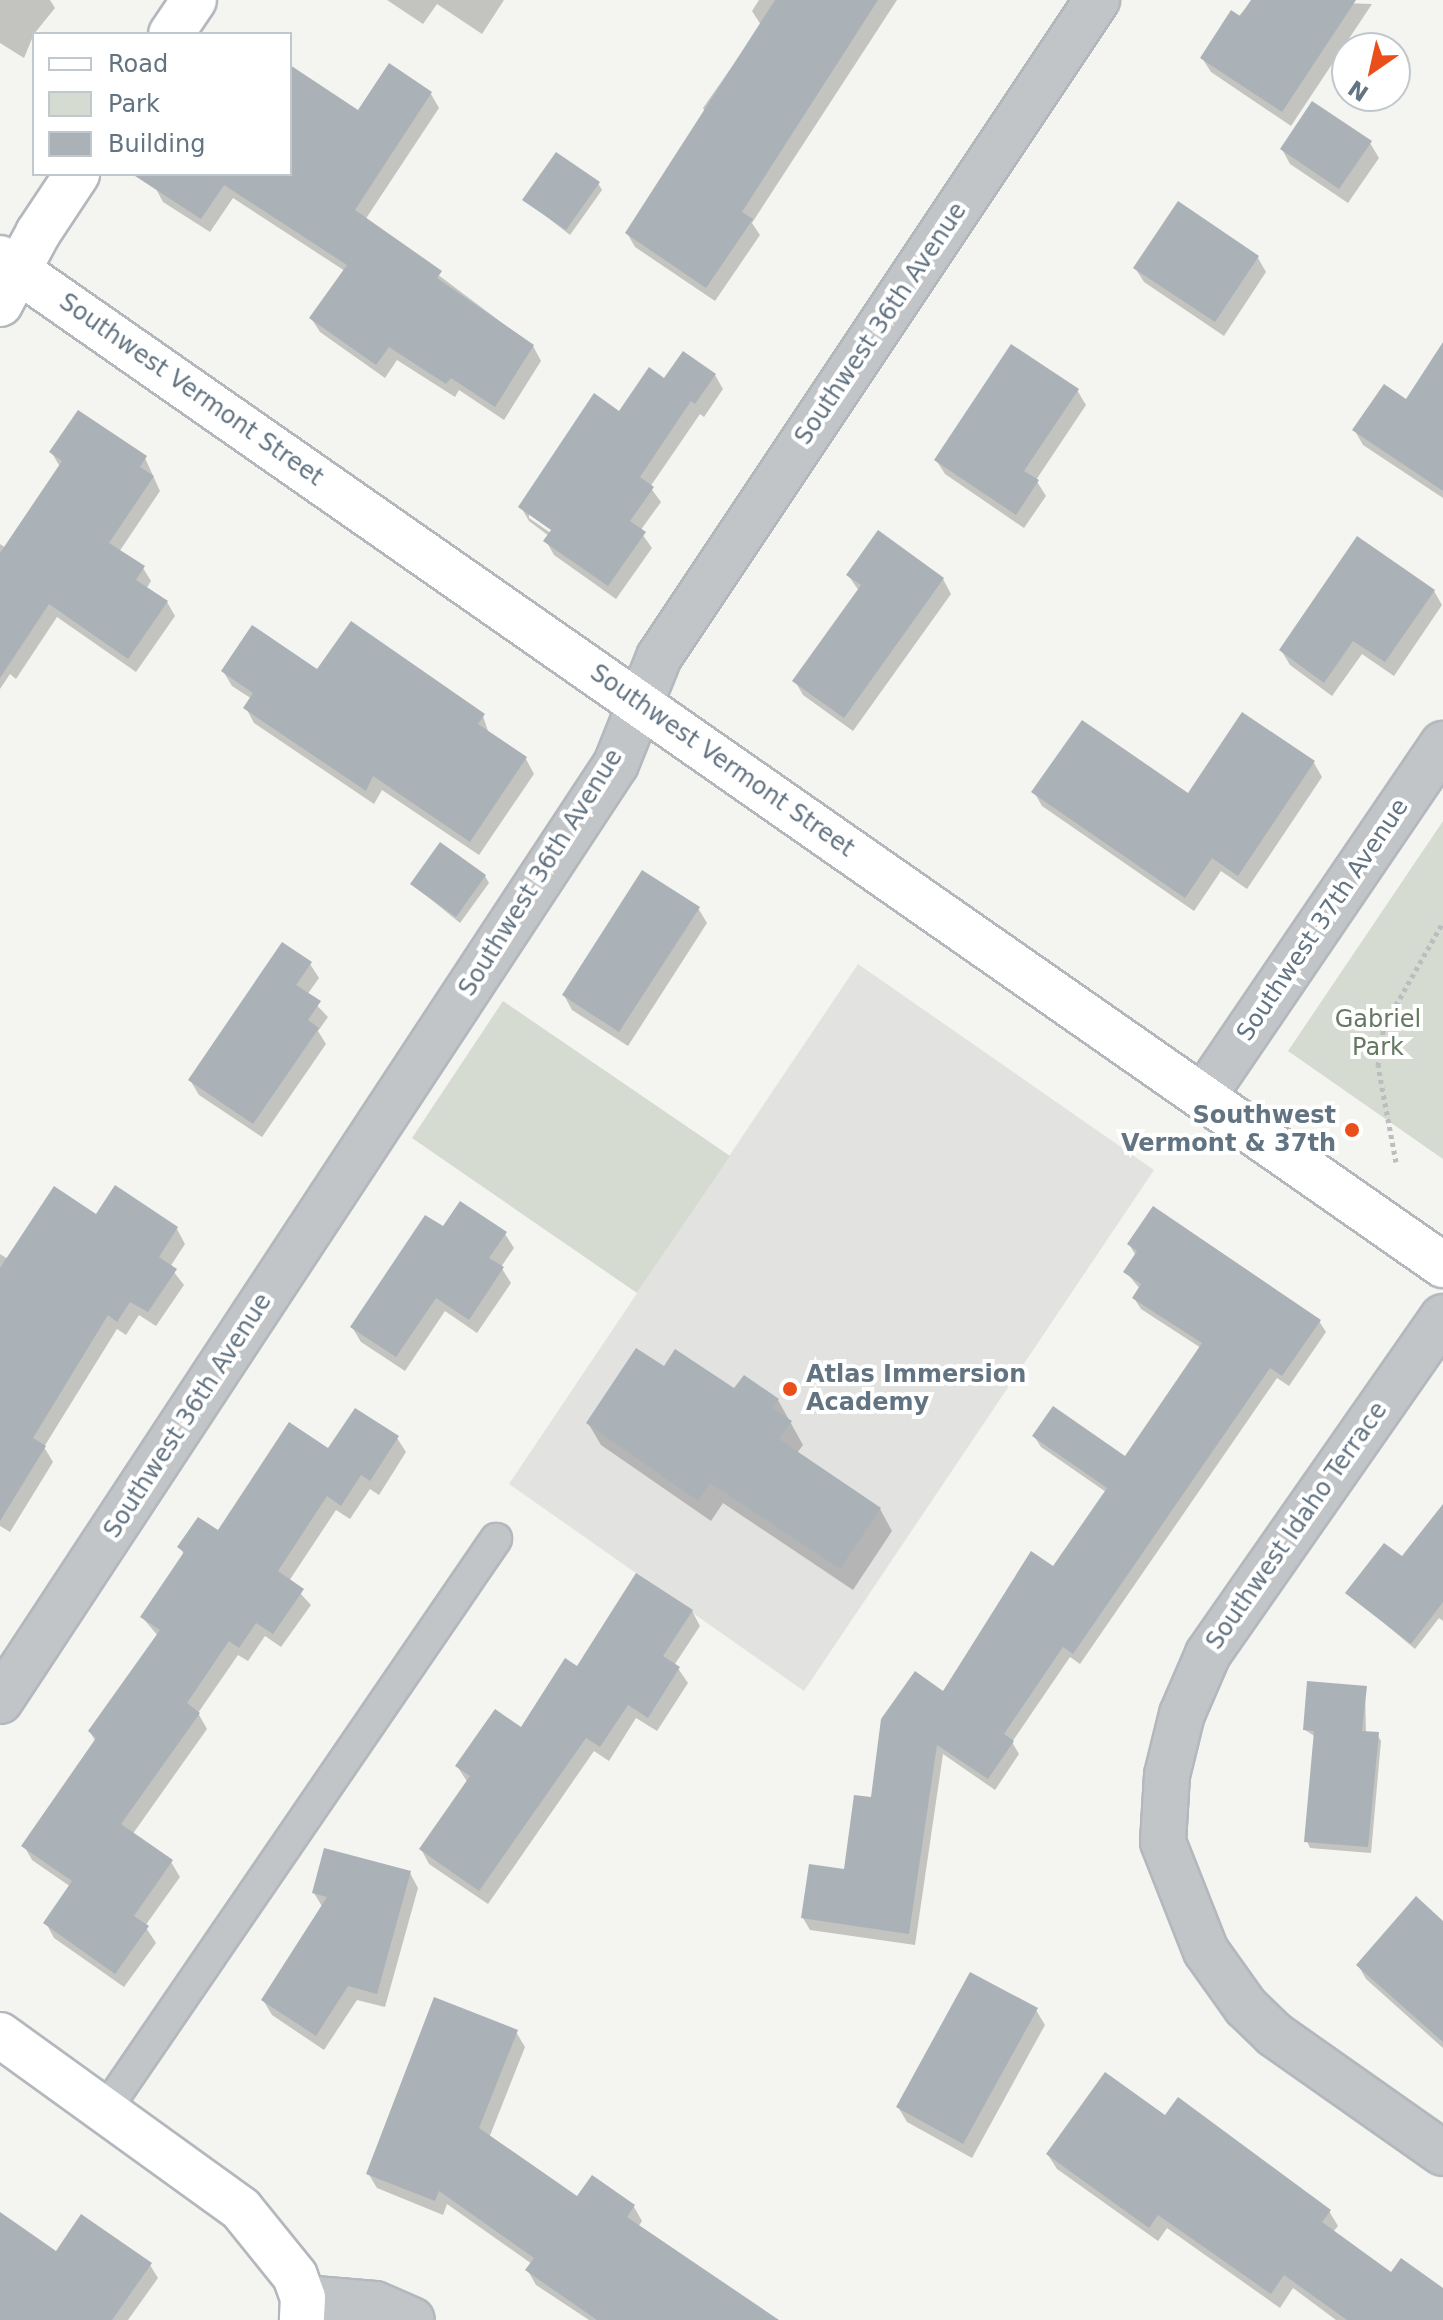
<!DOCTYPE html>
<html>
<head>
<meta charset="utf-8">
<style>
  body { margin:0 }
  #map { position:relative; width:1443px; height:2320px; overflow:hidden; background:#f4f4f0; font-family:"DejaVu Sans",sans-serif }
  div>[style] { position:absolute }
  .built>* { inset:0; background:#e2e3e1 }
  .green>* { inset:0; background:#d5dbd1 }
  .shadow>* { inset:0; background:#0003 }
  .building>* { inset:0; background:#abb2b7 }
  .path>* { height:5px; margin-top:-2.5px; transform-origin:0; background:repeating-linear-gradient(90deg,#bbbdbf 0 4px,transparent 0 8px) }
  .roads { filter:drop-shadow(2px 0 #b3b8bd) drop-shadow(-2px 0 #b3b8bd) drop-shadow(0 2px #b3b8bd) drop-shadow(0 -2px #b3b8bd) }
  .lane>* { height:30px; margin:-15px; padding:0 15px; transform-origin:15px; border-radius:15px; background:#c1c5c8 }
  .street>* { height:44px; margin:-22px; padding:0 22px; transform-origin:22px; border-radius:22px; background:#c1c5c8 }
  .secondary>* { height:44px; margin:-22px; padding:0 22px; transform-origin:22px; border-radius:22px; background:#fff }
  .dots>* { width:22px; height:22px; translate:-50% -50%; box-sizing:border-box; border:4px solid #fff; border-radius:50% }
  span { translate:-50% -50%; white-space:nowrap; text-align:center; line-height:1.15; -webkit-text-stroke:8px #fff; paint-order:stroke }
  .street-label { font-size:24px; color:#627382 }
  .park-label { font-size:24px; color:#657961 }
  .poi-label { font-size:24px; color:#627382; font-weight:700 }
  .right { translate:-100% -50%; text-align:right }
  .left { translate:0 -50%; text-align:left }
  .legend { position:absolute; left:32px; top:32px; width:260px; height:144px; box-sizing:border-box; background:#fff; border:2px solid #c0c7cd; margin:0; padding:10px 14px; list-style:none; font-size:24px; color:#627382 }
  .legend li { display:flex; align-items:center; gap:16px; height:40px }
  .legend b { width:40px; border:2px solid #c0c7cd }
  .north { position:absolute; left:1331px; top:32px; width:80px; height:80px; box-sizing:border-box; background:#fff; border:2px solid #c0c7cd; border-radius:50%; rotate:214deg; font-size:22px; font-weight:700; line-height:32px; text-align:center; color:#627382 }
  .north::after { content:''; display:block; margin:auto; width:28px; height:36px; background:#ea4e1a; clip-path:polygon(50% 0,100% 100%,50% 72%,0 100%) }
</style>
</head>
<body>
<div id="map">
  <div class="built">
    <i style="clip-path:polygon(858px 964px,1154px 1170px,804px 1691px,509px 1484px)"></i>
  </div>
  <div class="green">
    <i style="clip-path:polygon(1443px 821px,1443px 1159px,1288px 1051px)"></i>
    <i style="clip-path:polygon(503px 1001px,730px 1156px,637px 1293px,412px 1138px)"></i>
  </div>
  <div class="shadow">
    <i style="clip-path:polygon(0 0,50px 0,55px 8px,34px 34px,24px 58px,0 43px)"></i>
    <i style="clip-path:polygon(387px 0,504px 0,482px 34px,437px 4px,423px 24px)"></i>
    <i style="clip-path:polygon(759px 0,897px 0,752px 223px,760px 235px,715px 301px,635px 247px,627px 233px,707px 115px,703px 108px,761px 25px,752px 11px)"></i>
    <i style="clip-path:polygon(1253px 0,1372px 4px,1291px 126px,1211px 72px,1202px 58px)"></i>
    <i style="clip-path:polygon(290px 68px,358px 112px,431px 94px,439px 108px,365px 220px,533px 346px,541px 361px,504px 420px,459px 390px,455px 397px,397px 360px,385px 378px,320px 332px,311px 318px,345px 271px,233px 198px,210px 232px,163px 202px,155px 187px,164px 174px,290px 174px)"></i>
    <i style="clip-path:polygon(1370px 143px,1379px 158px,1348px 203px,1290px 164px,1282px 149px)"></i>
    <i style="clip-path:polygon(598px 183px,602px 190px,570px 235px,525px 200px)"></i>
    <i style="clip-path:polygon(1178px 204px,1258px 258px,1266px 272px,1224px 336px,1144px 282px,1135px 268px)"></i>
    <i style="clip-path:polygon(evenodd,715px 375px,723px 389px,704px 417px,700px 414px,650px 487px,661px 502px,640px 531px,652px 548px,616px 599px,554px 555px,546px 541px,549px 536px,529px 521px,521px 507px,619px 414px,665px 380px,715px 375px,529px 513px,560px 535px,558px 538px,529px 518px,529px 513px)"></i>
    <i style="clip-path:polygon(1077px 390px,1086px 405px,1036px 480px,1046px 496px,1024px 528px,945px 474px,936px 460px)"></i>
    <i style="clip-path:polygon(1443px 395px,1443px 498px,1363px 445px,1355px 431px,1407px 402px)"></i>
    <i style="clip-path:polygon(52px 453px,145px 458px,160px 491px,119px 552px,143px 568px,151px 581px,146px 589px,167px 602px,175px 616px,136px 672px,57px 617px,16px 679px,10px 674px,0 689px,0 544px,6px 548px,60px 467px)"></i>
    <i style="clip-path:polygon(848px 575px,943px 579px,951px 594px,853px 731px,803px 695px,795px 681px,859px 591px)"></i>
    <i style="clip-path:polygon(1434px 591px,1442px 605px,1394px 676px,1362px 654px,1332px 696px,1290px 665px,1281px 650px)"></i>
    <i style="clip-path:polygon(223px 671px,483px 716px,489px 734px,526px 759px,534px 774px,479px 855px,382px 790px,374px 804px,254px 723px,246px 708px,252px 699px,232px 686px)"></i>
    <i style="clip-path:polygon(1314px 763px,1322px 777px,1247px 889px,1221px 871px,1194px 911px,1042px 806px,1034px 792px,1188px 796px)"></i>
    <i style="clip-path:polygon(485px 876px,489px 883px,460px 923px,412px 884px)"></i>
    <i style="clip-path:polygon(698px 908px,707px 923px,628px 1046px,572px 1010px,564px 995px)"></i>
    <i style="clip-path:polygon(310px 964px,319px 978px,307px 995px,328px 1017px,318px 1031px,326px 1044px,262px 1137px,199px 1095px,190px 1080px)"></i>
    <i style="clip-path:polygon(96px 1217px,177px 1229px,185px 1244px,170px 1267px,184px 1285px,156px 1326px,139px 1315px,126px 1335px,117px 1329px,44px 1447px,53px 1462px,10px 1532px,0 1526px,0 1254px,8px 1259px)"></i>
    <i style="clip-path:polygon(444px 1229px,505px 1234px,514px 1248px,501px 1267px,511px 1283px,477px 1333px,445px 1311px,405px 1371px,361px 1342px,352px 1327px)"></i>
    <i style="clip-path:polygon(1129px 1244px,1319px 1321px,1326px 1332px,1289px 1386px,1277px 1378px,1080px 1664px,1070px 1657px,1012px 1742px,1019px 1754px,995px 1790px,943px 1754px,915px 1945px,810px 1930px,803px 1918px,845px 1871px,872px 1799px,943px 1694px,1054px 1569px,1106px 1492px,1041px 1447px,1034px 1436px,1125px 1459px,1201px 1348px,1141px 1309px,1134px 1298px,1140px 1289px,1126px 1272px,1136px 1256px)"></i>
    <i style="clip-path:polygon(664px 1369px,778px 1400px,803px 1445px,797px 1453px,880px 1509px,892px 1531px,853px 1590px,723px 1503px,711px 1521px,601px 1445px,588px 1423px)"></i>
    <i style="clip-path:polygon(397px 1438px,406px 1452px,379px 1495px,370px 1489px,350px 1519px,336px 1510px,289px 1581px,311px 1605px,281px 1647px,265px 1636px,248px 1661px,238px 1655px,198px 1713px,207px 1729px,132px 1835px,171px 1862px,180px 1877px,145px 1926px,156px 1943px,124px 1987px,54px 1938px,46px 1923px,71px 1887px,32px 1860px,24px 1846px,96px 1742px,90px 1732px,158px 1636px,142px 1617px,184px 1555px,180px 1547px,219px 1533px,329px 1451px)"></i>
    <i style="clip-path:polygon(1443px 1507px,1443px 1621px,1439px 1618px,1415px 1649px,1348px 1593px,1402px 1559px)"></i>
    <i style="clip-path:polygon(692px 1611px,700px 1626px,675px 1664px,688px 1683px,657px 1731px,636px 1718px,609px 1761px,594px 1751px,488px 1904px,429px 1864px,421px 1849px,468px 1783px,457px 1766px,521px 1730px,578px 1669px)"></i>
    <i style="clip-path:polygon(1365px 1688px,1366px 1733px,1377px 1734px,1381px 1741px,1371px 1853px,1310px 1848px,1307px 1841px,1316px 1737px,1305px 1730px)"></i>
    <i style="clip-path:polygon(410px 1873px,418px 1888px,385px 2007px,357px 2000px,324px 2050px,272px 2015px,263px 2000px,323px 1908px,314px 1893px)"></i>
    <i style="clip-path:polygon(1443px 1923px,1443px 2048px,1366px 1979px,1358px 1965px)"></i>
    <i style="clip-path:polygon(1036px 2010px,1045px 2025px,972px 2158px,907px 2122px,898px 2107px)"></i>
    <i style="clip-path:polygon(516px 2032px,525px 2047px,489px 2138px,578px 2199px,634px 2207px,642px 2221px,638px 2227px,768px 2320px,589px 2320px,536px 2285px,528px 2271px,532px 2264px,447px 2204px,443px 2215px,377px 2188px,368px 2173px)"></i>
    <i style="clip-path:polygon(1166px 2118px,1329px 2211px,1338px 2226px,1333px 2232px,1391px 2275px,1443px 2290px,1443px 2320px,1336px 2320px,1293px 2288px,1280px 2308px,1167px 2228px,1158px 2241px,1057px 2169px,1048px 2155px)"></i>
    <i style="clip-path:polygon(0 2215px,56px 2254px,150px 2265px,158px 2278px,128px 2320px,0 2320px)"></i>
  </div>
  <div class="building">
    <i style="clip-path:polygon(775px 0,878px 0,742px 212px,753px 219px,706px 288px,625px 233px)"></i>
    <i style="clip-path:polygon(1251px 0,1356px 0,1282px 112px,1200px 58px,1231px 10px,1240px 16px)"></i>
    <i style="clip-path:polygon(389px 63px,432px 92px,355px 210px,442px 271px,437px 278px,534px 345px,495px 407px,451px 378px,446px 384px,389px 347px,376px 365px,309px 318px,347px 265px,224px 185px,201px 219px,132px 174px,290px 174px,290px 65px,358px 110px)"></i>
    <i style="clip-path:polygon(1312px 101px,1372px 141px,1339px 189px,1280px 149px)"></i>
    <i style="clip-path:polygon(556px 152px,600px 182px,566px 230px,522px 200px)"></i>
    <i style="clip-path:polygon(1178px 201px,1259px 256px,1215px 322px,1133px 268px)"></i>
    <i style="clip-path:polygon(1443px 342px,1443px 491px,1352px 430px,1384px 384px,1406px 399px)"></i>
    <i style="clip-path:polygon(1011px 344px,1079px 389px,1024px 471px,1039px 480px,1016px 515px,934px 460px)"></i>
    <i style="clip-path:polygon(683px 351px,716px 374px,695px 404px,691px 401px,640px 477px,654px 487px,630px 521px,646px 532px,608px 586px,543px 541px,551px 530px,518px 507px,594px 393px,619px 411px,649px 367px,664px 378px)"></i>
    <i style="clip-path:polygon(78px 410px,147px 456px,140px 467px,154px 476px,109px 543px,145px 566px,136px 580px,168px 601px,128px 659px,49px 604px,0 678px,0 553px,62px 461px,49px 452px)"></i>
    <i style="clip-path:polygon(878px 530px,944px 578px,844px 718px,792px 681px,861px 585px,846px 575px)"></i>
    <i style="clip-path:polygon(1357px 536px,1435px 590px,1385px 662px,1353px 641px,1324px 683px,1279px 650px)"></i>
    <i style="clip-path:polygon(351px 621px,485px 714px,478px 724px,527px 757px,470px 842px,373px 776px,366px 791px,243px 708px,253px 693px,221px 671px,252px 625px,317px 669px)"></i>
    <i style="clip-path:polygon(1242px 712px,1315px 761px,1238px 876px,1212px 858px,1185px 898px,1031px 792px,1082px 720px,1188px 793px)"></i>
    <i style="clip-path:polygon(440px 842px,486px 875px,456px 917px,410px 884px)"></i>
    <i style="clip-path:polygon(642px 870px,700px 907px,619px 1032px,562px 995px)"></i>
    <i style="clip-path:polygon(282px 942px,312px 962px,296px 985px,321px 1001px,308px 1020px,319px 1028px,253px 1124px,188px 1080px)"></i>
    <i style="clip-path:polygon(115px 1185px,178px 1227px,159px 1257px,177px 1269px,148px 1312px,130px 1302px,117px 1322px,108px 1315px,33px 1438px,46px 1446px,0 1521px,0 1268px,54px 1186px,96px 1214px)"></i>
    <i style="clip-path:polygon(460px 1201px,507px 1232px,489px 1258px,504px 1267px,469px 1320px,436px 1298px,396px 1357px,350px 1327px,425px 1215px,443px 1226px)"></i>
    <i style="clip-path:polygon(1153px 1206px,1321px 1320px,1282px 1376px,1270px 1368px,1073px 1654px,1063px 1647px,1004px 1734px,1014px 1741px,988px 1779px,937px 1745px,909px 1934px,801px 1918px,809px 1864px,844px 1869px,854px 1795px,871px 1797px,881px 1719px,915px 1671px,943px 1691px,1031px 1551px,1053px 1566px,1107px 1488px,1032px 1436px,1053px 1406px,1125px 1456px,1202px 1343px,1132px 1298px,1141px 1284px,1123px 1272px,1137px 1251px,1127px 1244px)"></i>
    <i style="clip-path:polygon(636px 1348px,664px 1366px,675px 1349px,734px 1388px,744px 1375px,779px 1399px,772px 1408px,792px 1421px,779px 1439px,881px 1508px,840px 1569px,710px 1483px,698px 1501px,586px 1423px)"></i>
    <i style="clip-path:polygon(355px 1408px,399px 1436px,370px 1481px,361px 1475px,341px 1506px,327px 1496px,278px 1571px,304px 1589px,273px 1634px,256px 1623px,239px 1648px,229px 1641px,187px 1703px,200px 1713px,121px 1824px,173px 1860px,134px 1916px,149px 1926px,115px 1974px,43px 1923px,72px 1881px,21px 1846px,96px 1738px,88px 1731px,160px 1630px,140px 1617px,184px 1552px,177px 1547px,198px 1517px,218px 1530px,289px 1422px,328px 1448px)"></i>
    <i style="clip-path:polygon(1443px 1504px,1443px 1602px,1411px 1644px,1345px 1593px,1384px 1543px,1402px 1556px)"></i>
    <i style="clip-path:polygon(636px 1573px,693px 1610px,663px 1656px,680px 1667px,648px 1718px,628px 1705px,600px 1747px,586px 1738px,479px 1891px,419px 1849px,470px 1776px,455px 1766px,495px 1709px,521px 1727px,565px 1658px,577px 1666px)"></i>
    <i style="clip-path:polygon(1307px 1681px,1367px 1686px,1362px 1731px,1379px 1732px,1368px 1847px,1304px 1842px,1314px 1731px,1303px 1730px)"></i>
    <i style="clip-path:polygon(324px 1848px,411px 1871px,377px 1994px,348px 1986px,316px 2036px,261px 2000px,327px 1897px,312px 1893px)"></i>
    <i style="clip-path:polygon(1416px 1896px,1443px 1921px,1443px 2042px,1356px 1965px)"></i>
    <i style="clip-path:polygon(970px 1972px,1038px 2008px,963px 2144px,896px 2107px)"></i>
    <i style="clip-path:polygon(434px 1997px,518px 2030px,479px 2128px,577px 2196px,592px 2175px,635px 2205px,627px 2217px,779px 2320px,597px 2320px,525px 2270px,534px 2258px,439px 2191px,435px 2201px,366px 2174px)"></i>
    <i style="clip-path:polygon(1105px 2072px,1165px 2115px,1178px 2097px,1331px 2210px,1322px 2222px,1391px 2272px,1401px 2258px,1443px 2288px,1443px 2320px,1347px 2320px,1284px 2275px,1271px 2294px,1158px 2215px,1149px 2228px,1046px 2154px)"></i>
    <i style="clip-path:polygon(0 2212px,56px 2251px,81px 2214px,152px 2263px,112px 2320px,0 2320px)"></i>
  </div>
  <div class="path">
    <i style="left:1396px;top:1162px;width:98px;rotate:-100.6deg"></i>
    <i style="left:1378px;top:1066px;width:40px;rotate:-81.5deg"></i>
    <i style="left:1384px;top:1026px;width:120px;rotate:-60.4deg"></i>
  </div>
  <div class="roads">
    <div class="lane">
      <i style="left:106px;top:2109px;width:691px;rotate:-55.62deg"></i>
    </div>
    <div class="street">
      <i style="left:1203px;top:1097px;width:427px;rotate:-55.8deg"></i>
      <i style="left:1443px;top:1317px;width:411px;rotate:124.9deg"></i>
      <i style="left:1208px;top:1654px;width:65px;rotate:113.4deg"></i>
      <i style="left:1182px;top:1714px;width:63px;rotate:103.8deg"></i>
      <i style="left:1167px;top:1775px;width:67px;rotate:93.4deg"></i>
      <i style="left:1163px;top:1842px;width:117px;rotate:68.5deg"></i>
      <i style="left:1206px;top:1951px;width:69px;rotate:54.5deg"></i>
      <i style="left:1246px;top:2007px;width:40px;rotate:44deg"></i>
      <i style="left:1275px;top:2035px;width:205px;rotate:35.1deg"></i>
      <i style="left:0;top:1701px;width:1121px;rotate:-56.68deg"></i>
      <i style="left:616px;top:764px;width:115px;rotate:-68.1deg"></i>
      <i style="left:659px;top:657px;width:790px;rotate:-56.31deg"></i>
      <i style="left:303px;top:2298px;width:72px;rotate:4.8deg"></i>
      <i style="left:375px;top:2304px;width:40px;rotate:23.4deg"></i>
    </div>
    <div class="secondary">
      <i style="left:171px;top:34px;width:41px;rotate:-55.9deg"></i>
      <i style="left:0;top:258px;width:1760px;rotate:34.91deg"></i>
      <i style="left:0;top:304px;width:81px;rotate:-61.8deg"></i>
      <i style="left:38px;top:233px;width:71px;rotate:-56.5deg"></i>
      <i style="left:0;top:2035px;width:297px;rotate:35.8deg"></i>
      <i style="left:241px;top:2209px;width:86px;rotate:51.1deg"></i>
      <i style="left:295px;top:2276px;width:23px;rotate:70deg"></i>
      <i style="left:303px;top:2298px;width:22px;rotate:93deg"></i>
    </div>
  </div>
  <div class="dots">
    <i style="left:1352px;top:1130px;background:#ea4e1a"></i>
    <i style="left:790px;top:1389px;background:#ea4e1a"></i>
  </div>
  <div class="street-label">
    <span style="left:881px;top:324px;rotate:-56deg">Southwest 36th Avenue</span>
    <span style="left:191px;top:390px;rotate:35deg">Southwest Vermont Street</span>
    <span style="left:722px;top:761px;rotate:35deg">Southwest Vermont Street</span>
    <span style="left:541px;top:873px;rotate:-58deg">Southwest 36th Avenue</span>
    <span style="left:1323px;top:920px;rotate:-56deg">Southwest 37th Avenue</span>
    <span style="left:188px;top:1416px;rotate:-57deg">Southwest 36th Avenue</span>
    <span style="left:1297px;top:1526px;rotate:-55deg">Southwest Idaho Terrace</span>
  </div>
  <div class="park-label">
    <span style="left:1378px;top:1034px">Gabriel<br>Park</span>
  </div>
  <div class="poi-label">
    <span class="right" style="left:1336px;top:1130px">Southwest<br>Vermont &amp; 37th</span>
    <span class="left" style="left:806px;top:1389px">Atlas Immersion<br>Academy</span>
  </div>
  <ul class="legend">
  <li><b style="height:10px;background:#fff"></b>Road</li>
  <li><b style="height:22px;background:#d5dbd1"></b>Park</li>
  <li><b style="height:22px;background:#abb2b7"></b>Building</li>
  </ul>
  <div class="north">N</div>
</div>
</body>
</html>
